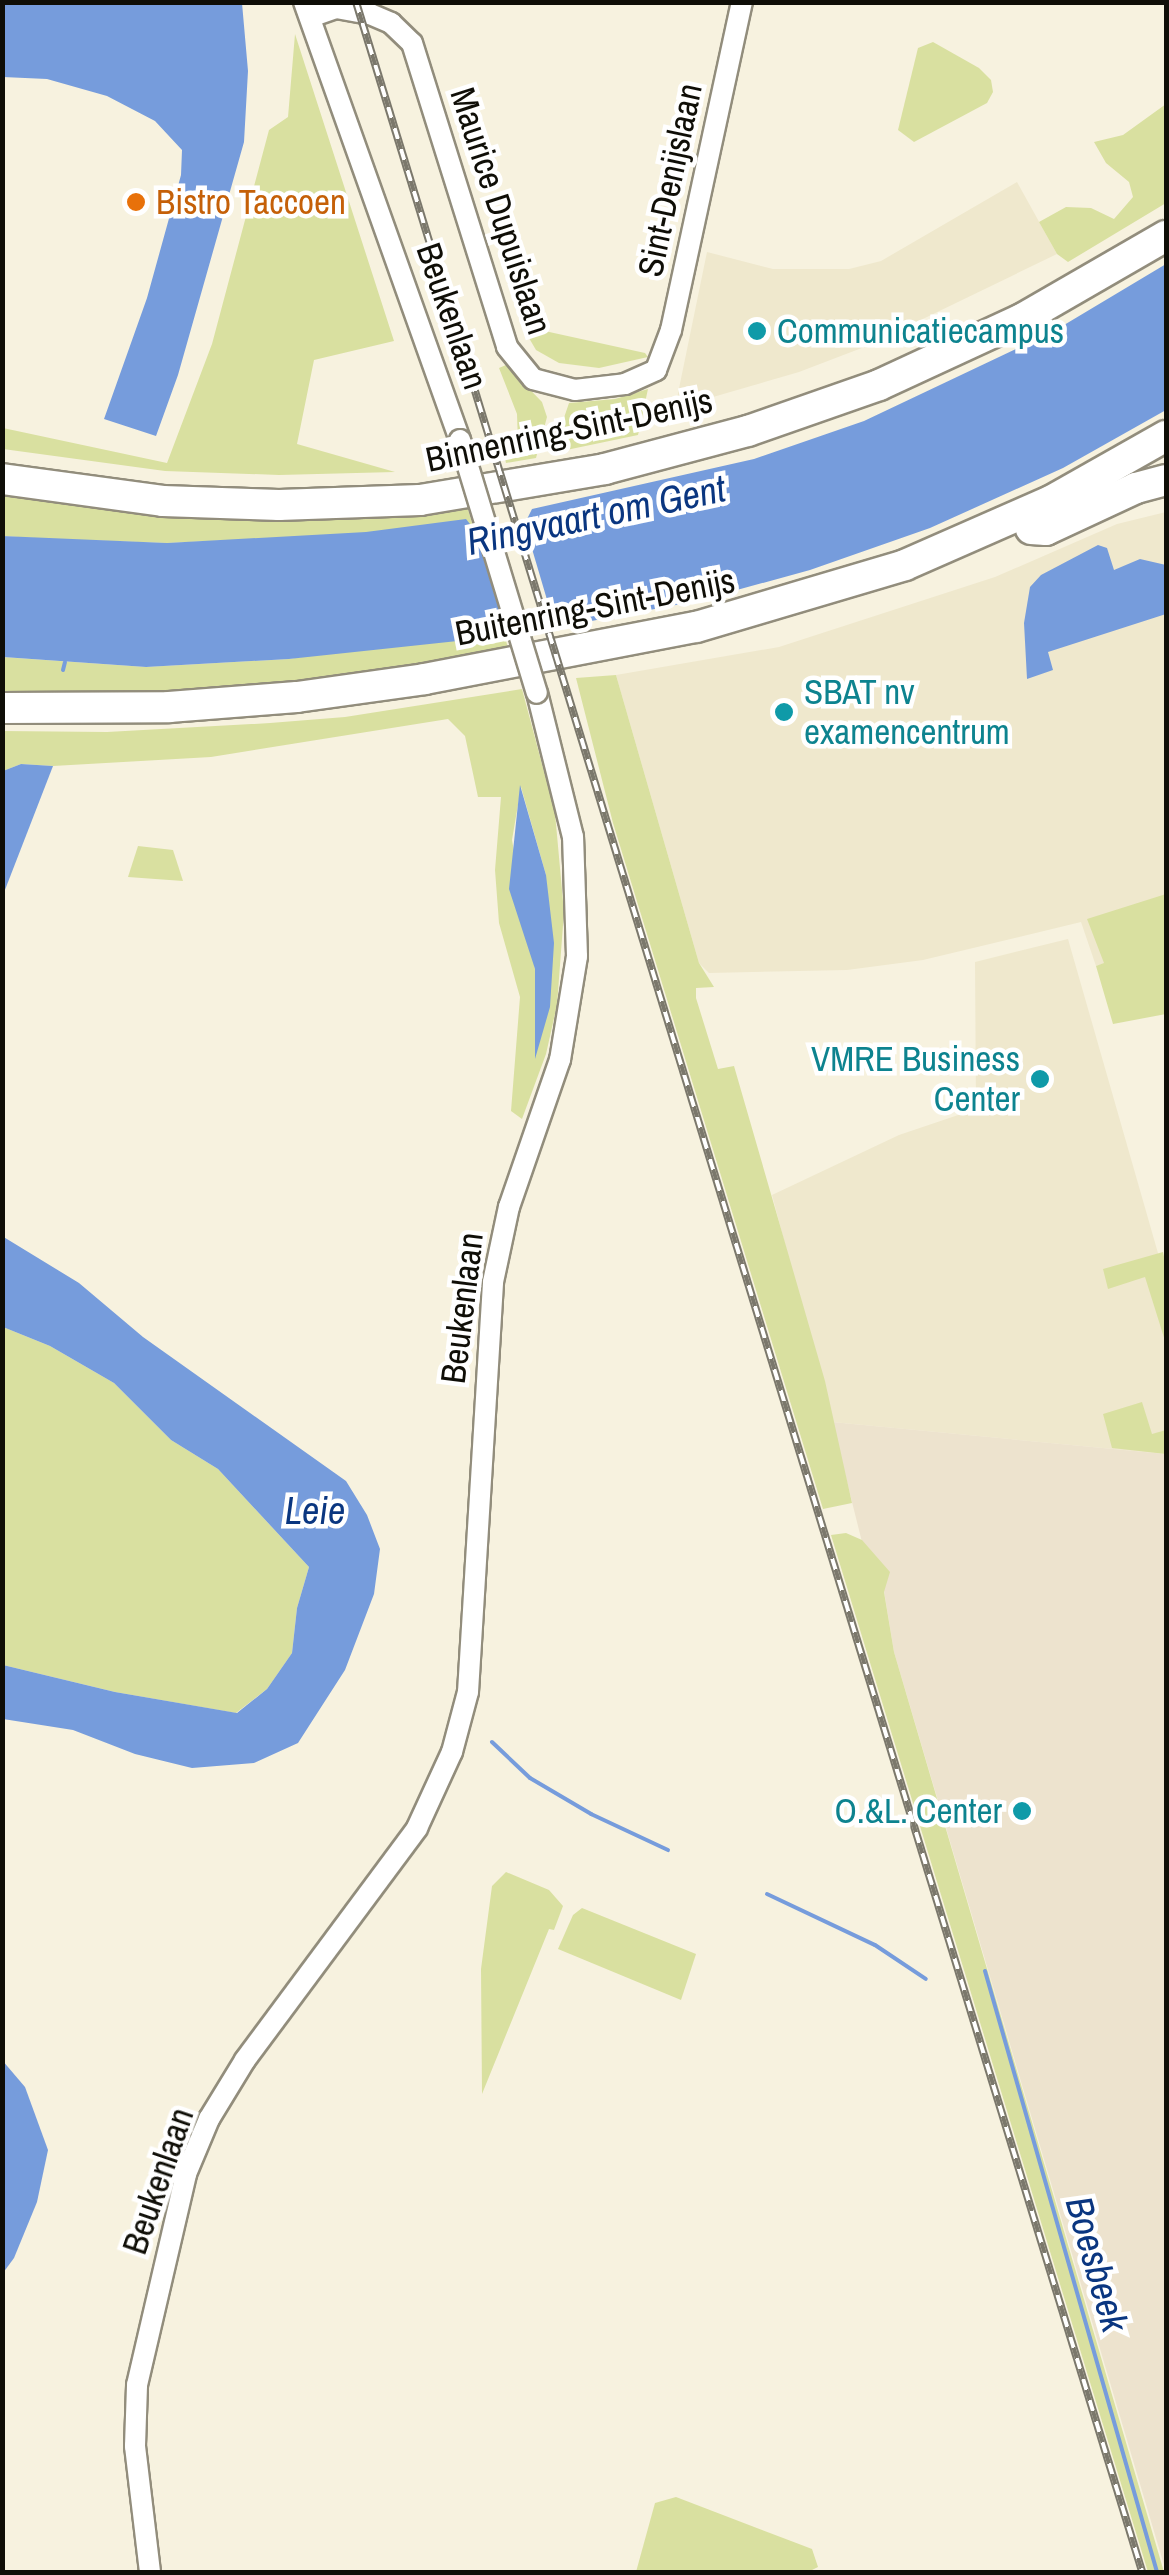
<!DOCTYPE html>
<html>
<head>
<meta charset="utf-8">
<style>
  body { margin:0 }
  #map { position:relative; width:1169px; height:2575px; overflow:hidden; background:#f7f2df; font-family:"Archivo Narrow",sans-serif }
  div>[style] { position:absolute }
  .built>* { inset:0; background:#efe8cd }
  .industrial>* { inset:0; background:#ede3ce }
  .green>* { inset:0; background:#d9e0a0 }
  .water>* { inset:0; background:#769cdc }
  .pier>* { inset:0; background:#f7f2df }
  .stream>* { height:4px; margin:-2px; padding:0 2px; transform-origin:2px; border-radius:2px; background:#769cdc }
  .roads { filter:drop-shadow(2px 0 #928d7c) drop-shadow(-2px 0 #928d7c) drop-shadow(0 2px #928d7c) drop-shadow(0 -2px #928d7c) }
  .minor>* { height:20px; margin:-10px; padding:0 10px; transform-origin:10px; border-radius:10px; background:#fff }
  .highway>* { height:30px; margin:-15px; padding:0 15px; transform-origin:15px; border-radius:15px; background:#fff }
  .rail>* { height:8px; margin-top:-4px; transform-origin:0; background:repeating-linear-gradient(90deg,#fff 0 11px,#7b786c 0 22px); box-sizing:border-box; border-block:2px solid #7b786c }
  .bridges { filter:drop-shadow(2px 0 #928d7c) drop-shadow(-2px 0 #928d7c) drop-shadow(0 2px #928d7c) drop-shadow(0 -2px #928d7c) }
  .minor-bridge>* { height:20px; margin:-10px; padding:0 10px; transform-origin:10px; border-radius:10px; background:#fff }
  .dots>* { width:28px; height:28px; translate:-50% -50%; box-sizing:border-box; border:5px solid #fff; border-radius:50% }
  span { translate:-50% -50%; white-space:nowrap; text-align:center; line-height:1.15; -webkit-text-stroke:9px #fff; paint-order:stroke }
  .street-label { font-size:35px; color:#0f0e07 }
  .food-label { font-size:35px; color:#c56008 }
  .left { translate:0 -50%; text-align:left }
  .culture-label { font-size:35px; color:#0d838f }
  .right { translate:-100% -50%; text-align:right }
  .water-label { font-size:38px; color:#0a3680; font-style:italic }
  .frame { position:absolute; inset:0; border:5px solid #0f0e07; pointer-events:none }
</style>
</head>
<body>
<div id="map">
  <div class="built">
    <i style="clip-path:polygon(1017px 182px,1057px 254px,867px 346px,799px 372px,675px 408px,707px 252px,773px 269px,849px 269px,881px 261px)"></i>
    <i style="clip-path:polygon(1166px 512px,1166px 947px,1096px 966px,1081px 922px,923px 960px,847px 970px,709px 973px,699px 963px,616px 675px,779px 647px,995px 577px,1117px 524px)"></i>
    <i style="clip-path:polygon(1068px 939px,1166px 1281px,1166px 1454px,832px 1422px,772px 1195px,899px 1135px,976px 1109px,975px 962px)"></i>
  </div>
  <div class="industrial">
    <i style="clip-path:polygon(832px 1422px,1166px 1454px,1166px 2572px,894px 1652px,884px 1591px,862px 1542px)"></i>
  </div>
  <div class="green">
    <i style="clip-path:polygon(295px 34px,394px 341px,314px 360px,297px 444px,395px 472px,279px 475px,165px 471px,3px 449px,3px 428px,167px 463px,212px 344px,269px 130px,288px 117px)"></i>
    <i style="clip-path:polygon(933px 42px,979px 68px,991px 80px,993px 92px,987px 103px,914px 142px,898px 130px,918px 48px)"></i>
    <i style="clip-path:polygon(1166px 104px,1166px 203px,1068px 262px,1057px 254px,1039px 222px,1066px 207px,1091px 208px,1114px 219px,1133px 197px,1129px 182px,1106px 163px,1094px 142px,1123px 135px)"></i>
    <i style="clip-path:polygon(522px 326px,645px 353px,648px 357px,599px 368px,559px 363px,536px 350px)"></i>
    <i style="clip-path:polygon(506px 365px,542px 402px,547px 417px,536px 458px,506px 463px,504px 454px,518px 443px,517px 414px,499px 368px)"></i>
    <i style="clip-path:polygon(648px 389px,638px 435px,552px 453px,569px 403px,615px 399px)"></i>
    <i style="clip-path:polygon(2px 493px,162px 515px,467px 506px,474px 529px,167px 543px,51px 539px,3px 536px)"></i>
    <i style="clip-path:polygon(501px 624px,509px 651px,368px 675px,168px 695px,3px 693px,2px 657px,146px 667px,289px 659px)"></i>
    <i style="clip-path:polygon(616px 675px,699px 963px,714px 987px,696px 988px,696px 998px,718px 1069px,734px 1066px,825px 1381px,852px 1503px,823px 1509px,613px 823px,576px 678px)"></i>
    <i style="clip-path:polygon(evenodd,522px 689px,555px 813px,564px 912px,557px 1005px,546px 1054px,522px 1119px,511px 1111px,520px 997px,499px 923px,495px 870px,501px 797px,478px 797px,465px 736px,448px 719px,211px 757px,53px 766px,21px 764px,3px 771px,2px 731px,107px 732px,270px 723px,345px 717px,522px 689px,521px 787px,546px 875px,535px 1055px,535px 969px,512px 840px,521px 787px)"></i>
    <i style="clip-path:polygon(138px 846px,173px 850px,183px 881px,128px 877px)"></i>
    <i style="clip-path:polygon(1166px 894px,1166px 1014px,1113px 1024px,1096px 966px,1104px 963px,1087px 919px)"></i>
    <i style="clip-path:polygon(1163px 1252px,1166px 1266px,1166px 1344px,1145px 1277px,1108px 1289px,1103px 1269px)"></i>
    <i style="clip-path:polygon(3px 1327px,50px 1346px,114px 1383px,171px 1440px,218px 1469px,309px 1567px,297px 1608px,292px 1653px,267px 1689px,236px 1713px,115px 1692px,3px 1665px)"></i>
    <i style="clip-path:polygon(1142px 1402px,1152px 1434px,1166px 1430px,1166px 1454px,1112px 1448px,1103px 1414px)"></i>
    <i style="clip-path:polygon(846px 1533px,862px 1540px,890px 1572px,884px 1592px,894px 1652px,1164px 2572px,1148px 2572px,831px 1535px)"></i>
    <i style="clip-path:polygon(506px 1872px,549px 1890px,563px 1906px,554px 1930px,549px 1929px,482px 2094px,481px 1969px,492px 1886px)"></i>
    <i style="clip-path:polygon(582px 1908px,696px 1954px,681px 2000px,558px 1949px,573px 1915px)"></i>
    <i style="clip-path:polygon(676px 2497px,812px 2549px,818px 2567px,808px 2572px,636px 2572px,655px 2503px)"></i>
  </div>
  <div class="water">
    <i style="clip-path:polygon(242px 3px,248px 71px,244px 142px,178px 375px,156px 436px,104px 419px,147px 298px,181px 175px,182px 150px,155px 121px,107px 96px,47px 79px,3px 77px,3px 4px)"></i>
    <i style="clip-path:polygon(1166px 264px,1166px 410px,1063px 468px,930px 528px,810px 570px,697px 601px,565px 626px,559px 614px,499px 625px,495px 637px,289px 659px,146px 667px,3px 657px,2px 536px,167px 543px,366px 532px,466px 519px,474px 529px,527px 519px,532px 509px,754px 459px,864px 421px,1054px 331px)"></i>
    <i style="clip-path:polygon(1098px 545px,1107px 548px,1114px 570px,1140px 559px,1166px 565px,1166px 614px,1048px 652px,1053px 670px,1027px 679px,1024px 623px,1030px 587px,1041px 575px)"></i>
    <i style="clip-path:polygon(21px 764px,53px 766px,3px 895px,3px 771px)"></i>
    <i style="clip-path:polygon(520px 785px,546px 875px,554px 943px,550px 1007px,535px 1059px,535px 969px,509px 889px)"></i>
    <i style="clip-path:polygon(2px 1236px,79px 1283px,143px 1337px,346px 1481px,367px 1515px,380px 1549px,374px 1594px,345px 1670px,298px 1743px,254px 1763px,192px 1768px,135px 1754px,73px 1730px,3px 1719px,3px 1665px,115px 1692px,237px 1713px,267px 1689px,292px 1653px,297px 1608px,309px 1567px,218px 1469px,171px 1440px,114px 1383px,50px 1346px,3px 1327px)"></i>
    <i style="clip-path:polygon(2px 2060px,25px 2087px,48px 2150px,37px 2202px,14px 2258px,3px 2273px)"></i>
  </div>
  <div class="pier">
    <i style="clip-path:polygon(522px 515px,553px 620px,505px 629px,471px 518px,476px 524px)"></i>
  </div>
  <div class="stream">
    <i style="left:1166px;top:2px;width:1px;rotate:90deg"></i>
    <i style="left:63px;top:670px;width:8px;rotate:-76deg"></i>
    <i style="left:492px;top:1742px;width:52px;rotate:43.5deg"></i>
    <i style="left:530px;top:1778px;width:71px;rotate:30.5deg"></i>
    <i style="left:591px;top:1814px;width:85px;rotate:25.1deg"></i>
    <i style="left:767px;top:1894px;width:119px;rotate:25.3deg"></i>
    <i style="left:875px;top:1945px;width:61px;rotate:33.7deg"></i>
    <i style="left:985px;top:1971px;width:625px;rotate:74.03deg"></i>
  </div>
  <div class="roads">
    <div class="minor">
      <i style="left:304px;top:2px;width:465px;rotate:70.4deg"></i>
      <i style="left:310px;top:17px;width:28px;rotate:-19deg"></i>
      <i style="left:336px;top:8px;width:35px;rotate:10deg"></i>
      <i style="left:370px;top:14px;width:23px;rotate:23deg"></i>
      <i style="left:391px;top:23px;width:29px;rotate:44deg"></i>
      <i style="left:412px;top:43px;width:318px;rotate:72.6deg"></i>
      <i style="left:507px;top:347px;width:41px;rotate:50.9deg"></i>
      <i style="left:533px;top:379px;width:43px;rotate:14.7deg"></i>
      <i style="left:575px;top:390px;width:50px;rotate:-6.8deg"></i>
      <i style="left:625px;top:384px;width:34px;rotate:-24deg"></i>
      <i style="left:656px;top:370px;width:43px;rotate:-69.4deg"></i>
      <i style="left:671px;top:330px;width:336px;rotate:-77.8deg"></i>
      <i style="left:150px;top:2572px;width:127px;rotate:-96.8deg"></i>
      <i style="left:135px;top:2446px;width:61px;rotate:-88.1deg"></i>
      <i style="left:137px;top:2385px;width:217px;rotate:-76.9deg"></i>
      <i style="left:186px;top:2174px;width:60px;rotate:-67.3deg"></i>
      <i style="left:209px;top:2119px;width:69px;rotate:-58.6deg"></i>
      <i style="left:245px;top:2060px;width:289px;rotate:-53.4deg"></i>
      <i style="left:417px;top:1828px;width:84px;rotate:-65.3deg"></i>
      <i style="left:452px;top:1752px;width:62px;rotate:-75.1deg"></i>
      <i style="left:468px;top:1692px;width:411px;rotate:-86.5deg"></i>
      <i style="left:493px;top:1282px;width:77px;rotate:-78deg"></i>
      <i style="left:509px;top:1207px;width:156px;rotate:-70.9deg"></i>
      <i style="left:560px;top:1060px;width:105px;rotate:-80.7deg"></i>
      <i style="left:577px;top:956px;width:119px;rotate:-91.9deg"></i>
      <i style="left:573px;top:837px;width:148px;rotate:-104deg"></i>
    </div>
    <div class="highway">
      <i style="left:2px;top:479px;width:162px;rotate:7.8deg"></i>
      <i style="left:163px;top:501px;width:116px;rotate:2deg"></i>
      <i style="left:279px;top:505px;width:141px;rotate:-2deg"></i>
      <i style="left:420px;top:500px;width:188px;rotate:-9.5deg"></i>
      <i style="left:605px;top:469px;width:148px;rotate:-14.9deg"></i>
      <i style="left:748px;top:431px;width:139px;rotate:-19.3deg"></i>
      <i style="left:879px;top:385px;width:157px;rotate:-24.8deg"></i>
      <i style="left:1022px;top:319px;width:166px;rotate:-30deg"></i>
      <i style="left:1031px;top:529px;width:15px;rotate:4deg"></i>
      <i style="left:1046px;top:530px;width:99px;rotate:-25deg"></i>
      <i style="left:1136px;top:488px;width:31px;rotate:-15deg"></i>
      <i style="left:2px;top:708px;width:167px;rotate:-0.3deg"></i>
      <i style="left:169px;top:707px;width:128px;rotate:-4.5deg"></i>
      <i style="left:297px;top:697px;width:129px;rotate:-8deg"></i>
      <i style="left:425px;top:679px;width:276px;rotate:-10.9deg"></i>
      <i style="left:696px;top:627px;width:218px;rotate:-16.5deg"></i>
      <i style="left:905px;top:565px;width:159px;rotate:-23.7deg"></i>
      <i style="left:1051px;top:501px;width:132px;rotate:-29.5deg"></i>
    </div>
  </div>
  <div class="rail">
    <i style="left:356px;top:2px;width:2688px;rotate:72.99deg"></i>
  </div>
  <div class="bridges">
    <div class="minor-bridge">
      <i style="left:460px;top:440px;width:264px;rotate:73.1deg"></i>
    </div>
  </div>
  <div class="dots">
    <i style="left:136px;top:202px;background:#e8710a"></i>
    <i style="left:757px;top:331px;background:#0f9aa8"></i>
    <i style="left:784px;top:712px;background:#0f9aa8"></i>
    <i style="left:1040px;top:1079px;background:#0f9aa8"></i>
    <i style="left:1022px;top:1811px;background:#0f9aa8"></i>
  </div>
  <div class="street-label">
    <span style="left:670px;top:180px;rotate:-78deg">Sint-Denijslaan</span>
    <span style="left:501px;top:211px;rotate:72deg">Maurice Dupuislaan</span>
    <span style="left:452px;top:316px;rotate:71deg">Beukenlaan</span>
    <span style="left:569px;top:430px;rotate:-12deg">Binnenring-Sint-Denijs</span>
    <span style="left:595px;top:607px;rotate:-11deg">Buitenring-Sint-Denijs</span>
    <span style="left:462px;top:1308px;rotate:-83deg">Beukenlaan</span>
    <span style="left:158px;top:2181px;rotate:-71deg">Beukenlaan</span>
  </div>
  <div class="food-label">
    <span class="left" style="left:156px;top:202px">Bistro Taccoen</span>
  </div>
  <div class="culture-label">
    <span class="left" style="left:777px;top:331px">Communicatiecampus</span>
    <span class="left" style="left:804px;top:712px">SBAT nv<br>examencentrum</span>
    <span class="right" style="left:1020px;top:1079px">VMRE Business<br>Center</span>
    <span class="right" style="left:1002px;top:1811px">O.&amp;L. Center</span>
  </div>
  <div class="water-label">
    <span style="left:596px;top:515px;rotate:-12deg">Ringvaart om Gent</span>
    <span style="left:315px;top:1511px">Leie</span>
    <span style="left:1097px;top:2264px;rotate:74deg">Boesbeek</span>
  </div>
  <div class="frame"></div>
</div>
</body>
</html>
